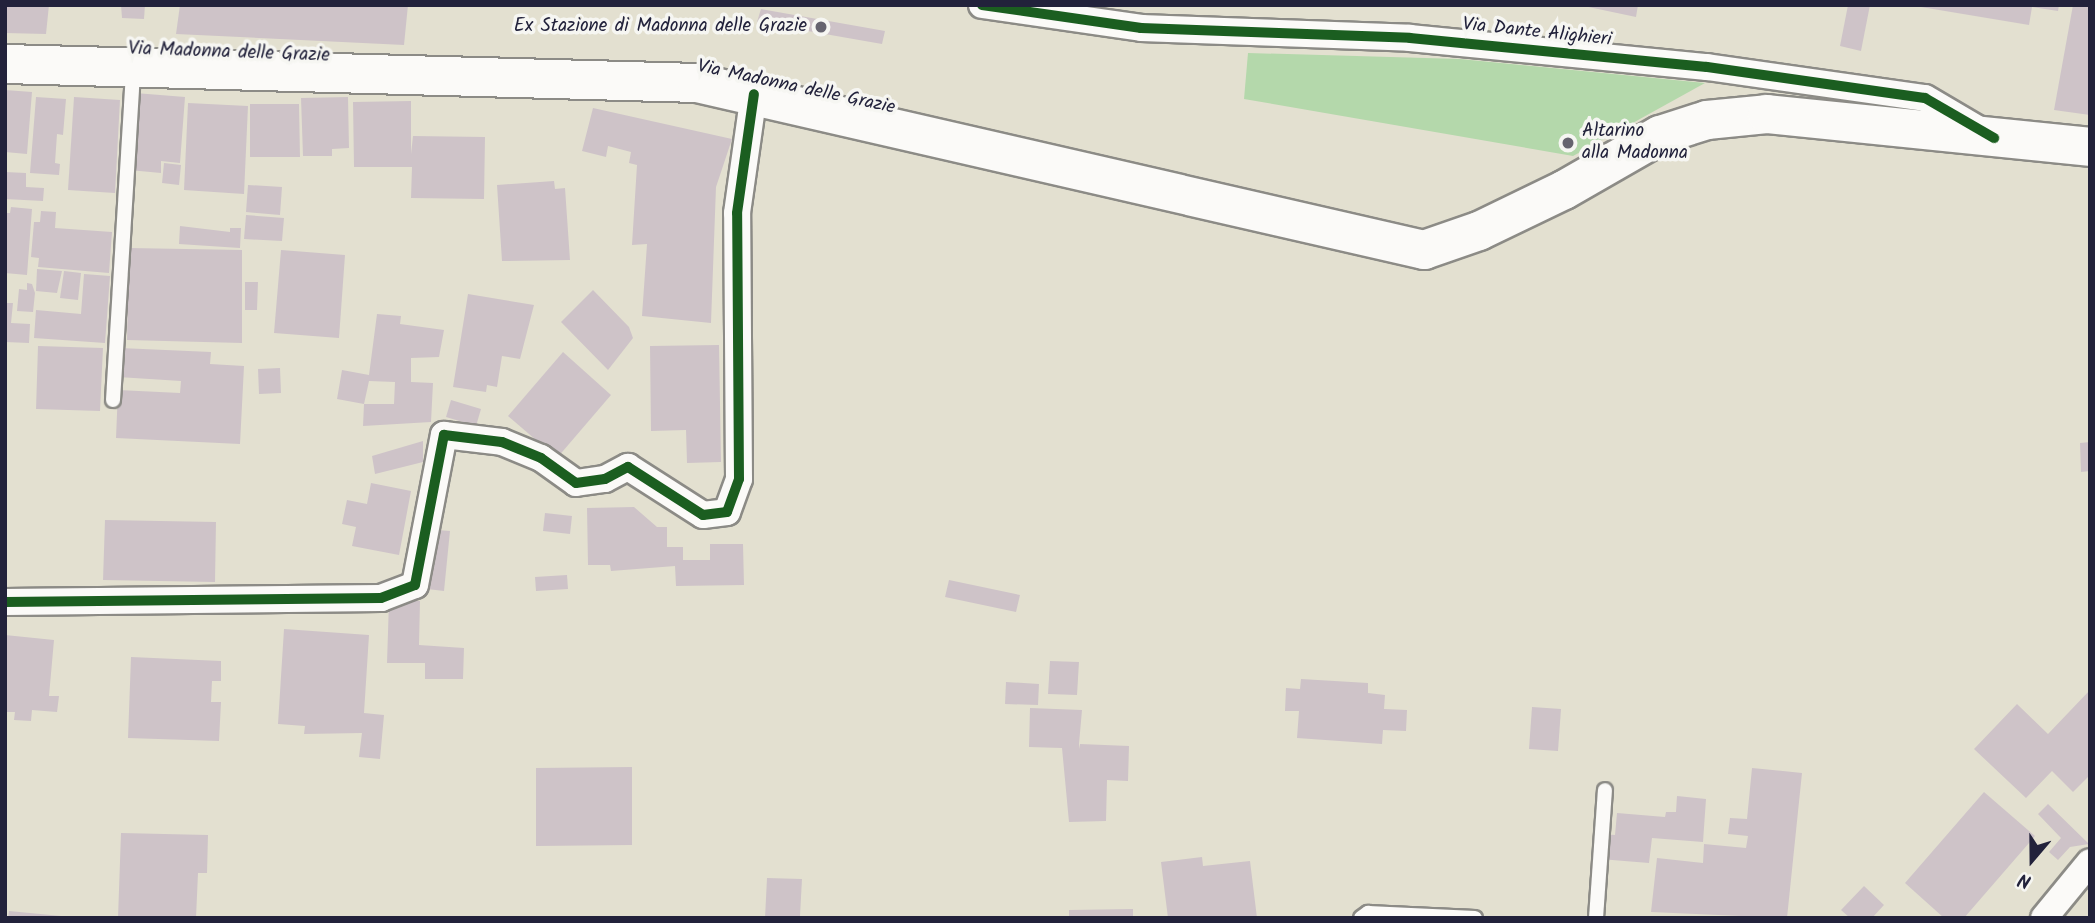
<!DOCTYPE html>
<html>
<head>
<meta charset="utf-8">
<style>
  body { margin:0 }
  #map { position:relative; width:2095px; height:923px; overflow:hidden; background:#e3e0d0; font-family:Kalam,sans-serif }
  div>[style] { position:absolute }
  .green>* { inset:0; background:#b4d8ab }
  .building>* { inset:0; background:#cec3c8 }
  .roads { filter:drop-shadow(2px 0 #8c8b86) drop-shadow(-2px 0 #8c8b86) drop-shadow(0 2px #8c8b86) drop-shadow(0 -2px #8c8b86) }
  .service>* { height:14px; margin:-7px; padding:0 7px; transform-origin:7px; border-radius:7px; background:#fbfaf8 }
  .minor>* { height:26px; margin:-13px; padding:0 13px; transform-origin:13px; border-radius:13px; background:#fbfaf8 }
  .secondary>* { height:38px; margin:-19px; padding:0 19px; transform-origin:19px; border-radius:19px; background:#fbfaf8 }
  .cycleway>* { height:10px; margin:-5px; padding:0 5px; transform-origin:5px; border-radius:5px; background:#1b5e20 }
  .dots>* { width:19px; height:19px; translate:-50% -50%; box-sizing:border-box; border:4px solid #f6f6f2; border-radius:50% }
  span { translate:-50% -50%; white-space:nowrap; text-align:center; line-height:1.15; -webkit-text-stroke:7px #f6f6f2; paint-order:stroke }
  .poi-label { font-size:19px; color:#22223b }
  .right { translate:-100% -50%; text-align:right }
  .left { translate:0 -50%; text-align:left }
  .street-label { font-size:19px; color:#22223b }
  .frame { position:absolute; inset:0; border:7px solid #22223b; pointer-events:none }
  .north { position:absolute; left:1997px; top:825px; width:70px; height:70px; -webkit-text-stroke:5px #f6f6f2; paint-order:stroke; rotate:200deg; font-size:19px; font-weight:700; line-height:28px; text-align:center; color:#22223b }
  .north::after { content:''; display:block; margin:auto; width:24px; height:32px; background:#22223b; clip-path:polygon(50% 0,100% 100%,50% 72%,0 100%) }
</style>
</head>
<body>
<div id="map">
  <div class="green">
    <i style="clip-path:polygon(1248px 53px,1460px 59px,1705px 83px,1573px 156px,1244px 99px)"></i>
  </div>
  <div class="building">
    <i style="clip-path:polygon(5px 5px,49px 5px,46px 34px,5px 33px)"></i>
    <i style="clip-path:polygon(121px 5px,145px 5px,144px 19px,122px 18px)"></i>
    <i style="clip-path:polygon(180px 5px,408px 5px,404px 45px,176px 34px)"></i>
    <i style="clip-path:polygon(1579px 5px,1638px 5px,1636px 17px)"></i>
    <i style="clip-path:polygon(1848px 5px,1870px 5px,1861px 51px,1840px 46px)"></i>
    <i style="clip-path:polygon(1909px 5px,2059px 5px,2058px 11px,2032px 7px,2029px 25px)"></i>
    <i style="clip-path:polygon(2073px 5px,2090px 5px,2090px 115px,2054px 110px)"></i>
    <i style="clip-path:polygon(761px 9px,885px 31px,882px 44px,757px 22px)"></i>
    <i style="clip-path:polygon(5px 90px,32px 92px,27px 154px,5px 152px)"></i>
    <i style="clip-path:polygon(135px 93px,185px 97px,180px 163px,161px 161px,161px 173px,129px 170px)"></i>
    <i style="clip-path:polygon(36px 97px,66px 99px,63px 135px,57px 134px,55px 163px,60px 164px,59px 175px,30px 173px)"></i>
    <i style="clip-path:polygon(74px 97px,120px 100px,115px 193px,68px 190px)"></i>
    <i style="clip-path:polygon(348px 97px,349px 148px,332px 149px,332px 156px,303px 156px,301px 98px)"></i>
    <i style="clip-path:polygon(411px 101px,411px 154px,413px 136px,485px 137px,484px 199px,411px 198px,412px 167px,354px 167px,353px 102px)"></i>
    <i style="clip-path:polygon(188px 103px,248px 106px,244px 194px,184px 190px)"></i>
    <i style="clip-path:polygon(250px 104px,299px 104px,300px 157px,250px 157px)"></i>
    <i style="clip-path:polygon(593px 108px,732px 139px,716px 187px,711px 323px,642px 316px,647px 244px,632px 245px,637px 165px,629px 163px,631px 152px,608px 146px,606px 157px,582px 151px)"></i>
    <i style="clip-path:polygon(164px 163px,181px 165px,179px 185px,162px 183px)"></i>
    <i style="clip-path:polygon(5px 172px,26px 173px,26px 187px,44px 188px,43px 201px,5px 199px)"></i>
    <i style="clip-path:polygon(554px 181px,555px 189px,565px 188px,570px 260px,502px 261px,497px 185px)"></i>
    <i style="clip-path:polygon(248px 185px,282px 187px,280px 215px,246px 212px)"></i>
    <i style="clip-path:polygon(11px 207px,32px 209px,27px 275px,5px 273px,5px 213px,10px 213px)"></i>
    <i style="clip-path:polygon(41px 211px,56px 212px,55px 228px,112px 232px,109px 273px,38px 267px,39px 258px,31px 257px,34px 222px,40px 222px)"></i>
    <i style="clip-path:polygon(246px 215px,284px 218px,282px 241px,244px 239px)"></i>
    <i style="clip-path:polygon(180px 226px,230px 232px,230px 228px,241px 228px,240px 248px,179px 244px)"></i>
    <i style="clip-path:polygon(129px 248px,242px 250px,242px 343px,127px 340px)"></i>
    <i style="clip-path:polygon(281px 250px,345px 255px,339px 338px,274px 333px)"></i>
    <i style="clip-path:polygon(37px 269px,62px 271px,57px 293px,36px 291px)"></i>
    <i style="clip-path:polygon(64px 271px,81px 273px,78px 300px,60px 298px)"></i>
    <i style="clip-path:polygon(84px 274px,110px 276px,105px 343px,34px 338px,36px 310px,81px 314px)"></i>
    <i style="clip-path:polygon(245px 282px,258px 282px,257px 310px,245px 310px)"></i>
    <i style="clip-path:polygon(27px 283px,32px 284px,35px 293px,33px 312px,17px 311px,19px 289px,27px 290px)"></i>
    <i style="clip-path:polygon(593px 290px,629px 327px,633px 338px,608px 370px,561px 322px)"></i>
    <i style="clip-path:polygon(468px 294px,534px 305px,520px 359px,502px 356px,497px 387px,487px 385px,486px 392px,453px 387px)"></i>
    <i style="clip-path:polygon(5px 303px,13px 303px,11px 323px,30px 324px,29px 343px,5px 342px)"></i>
    <i style="clip-path:polygon(377px 314px,401px 316px,400px 324px,444px 330px,439px 357px,411px 358px,411px 382px,433px 383px,431px 422px,363px 426px,364px 404px,394px 404px,395px 382px,369px 381px,364px 404px,337px 399px,342px 370px,369px 375px)"></i>
    <i style="clip-path:polygon(719px 345px,721px 462px,687px 463px,686px 430px,651px 431px,650px 346px)"></i>
    <i style="clip-path:polygon(38px 346px,103px 348px,100px 411px,36px 409px)"></i>
    <i style="clip-path:polygon(120px 348px,211px 352px,210px 364px,244px 366px,240px 444px,116px 438px,118px 390px,180px 393px,181px 381px,118px 377px)"></i>
    <i style="clip-path:polygon(563px 352px,611px 395px,557px 458px,508px 416px)"></i>
    <i style="clip-path:polygon(280px 368px,281px 393px,259px 394px,258px 369px)"></i>
    <i style="clip-path:polygon(451px 400px,481px 409px,476px 426px,446px 417px)"></i>
    <i style="clip-path:polygon(423px 441px,423px 462px,375px 474px,372px 456px)"></i>
    <i style="clip-path:polygon(2090px 442px,2090px 471px,2081px 472px,2080px 443px)"></i>
    <i style="clip-path:polygon(371px 483px,411px 491px,399px 555px,352px 546px,356px 527px,342px 524px,347px 500px,367px 504px)"></i>
    <i style="clip-path:polygon(634px 507px,657px 527px,667px 527px,667px 547px,683px 547px,683px 560px,710px 560px,710px 544px,743px 544px,744px 585px,676px 586px,675px 566px,611px 571px,610px 565px,588px 565px,587px 508px)"></i>
    <i style="clip-path:polygon(545px 513px,572px 516px,570px 534px,543px 531px)"></i>
    <i style="clip-path:polygon(105px 520px,216px 522px,215px 582px,103px 580px)"></i>
    <i style="clip-path:polygon(424px 529px,450px 531px,444px 591px,419px 588px)"></i>
    <i style="clip-path:polygon(567px 575px,568px 589px,536px 591px,535px 577px)"></i>
    <i style="clip-path:polygon(949px 580px,1020px 595px,1016px 612px,945px 597px)"></i>
    <i style="clip-path:polygon(389px 601px,420px 601px,419px 645px,464px 648px,463px 679px,425px 679px,425px 663px,387px 663px)"></i>
    <i style="clip-path:polygon(284px 629px,369px 635px,364px 713px,384px 715px,380px 759px,359px 757px,362px 733px,304px 734px,305px 726px,278px 724px)"></i>
    <i style="clip-path:polygon(5px 635px,54px 640px,49px 696px,59px 696px,57px 712px,32px 710px,31px 721px,14px 720px,15px 712px,5px 712px)"></i>
    <i style="clip-path:polygon(131px 657px,221px 661px,221px 681px,212px 681px,211px 702px,221px 702px,219px 741px,128px 738px)"></i>
    <i style="clip-path:polygon(1050px 661px,1079px 662px,1077px 695px,1048px 694px)"></i>
    <i style="clip-path:polygon(1301px 679px,1368px 683px,1368px 693px,1385px 695px,1384px 709px,1407px 710px,1406px 731px,1383px 730px,1382px 744px,1297px 738px,1299px 711px,1285px 711px,1286px 688px,1300px 689px)"></i>
    <i style="clip-path:polygon(1006px 682px,1039px 684px,1038px 705px,1005px 704px)"></i>
    <i style="clip-path:polygon(2090px 690px,2090px 775px,2073px 792px,2052px 771px,2026px 798px,1974px 749px,2017px 704px,2048px 734px)"></i>
    <i style="clip-path:polygon(1532px 707px,1561px 709px,1558px 751px,1529px 749px)"></i>
    <i style="clip-path:polygon(1030px 708px,1082px 710px,1079px 744px,1080px 749px,1080px 744px,1129px 746px,1128px 781px,1107px 780px,1106px 821px,1069px 822px,1062px 748px,1029px 747px)"></i>
    <i style="clip-path:polygon(632px 767px,632px 845px,536px 846px,536px 768px)"></i>
    <i style="clip-path:polygon(1752px 768px,1802px 773px,1787px 918px,1651px 912px,1657px 858px,1703px 863px,1704px 844px,1746px 848px,1748px 836px,1728px 834px,1730px 818px,1747px 819px)"></i>
    <i style="clip-path:polygon(1984px 792px,2035px 836px,1964px 918px,1944px 918px,1905px 883px)"></i>
    <i style="clip-path:polygon(1677px 796px,1706px 799px,1703px 842px,1652px 838px,1649px 863px,1600px 859px,1603px 834px,1615px 835px,1617px 813px,1665px 817px,1666px 812px,1676px 812px)"></i>
    <i style="clip-path:polygon(2048px 804px,2089px 844px,2070px 847px,2058px 860px,2049px 852px,2061px 838px,2038px 814px)"></i>
    <i style="clip-path:polygon(121px 833px,208px 835px,207px 873px,198px 873px,196px 918px,118px 918px)"></i>
    <i style="clip-path:polygon(1202px 857px,1203px 866px,1250px 861px,1257px 918px,1168px 918px,1161px 862px)"></i>
    <i style="clip-path:polygon(767px 878px,802px 879px,800px 916px,765px 918px)"></i>
    <i style="clip-path:polygon(1864px 886px,1884px 905px,1872px 918px,1850px 918px,1841px 910px)"></i>
    <i style="clip-path:polygon(1133px 909px,1133px 918px,1069px 918px,1069px 910px)"></i>
    <i style="clip-path:polygon(9px 911px,61px 916px,61px 918px,8px 918px)"></i>
  </div>
  <div class="roads">
    <div class="service">
      <i style="left:113px;top:400px;width:332px;rotate:-86.5deg"></i>
      <i style="left:1361px;top:918px;width:9px;rotate:-36deg"></i>
      <i style="left:1368px;top:913px;width:107px;rotate:2.7deg"></i>
      <i style="left:1596px;top:918px;width:128px;rotate:-86deg"></i>
    </div>
    <div class="minor">
      <i style="left:982px;top:5px;width:161px;rotate:8.2deg"></i>
      <i style="left:1141px;top:28px;width:269px;rotate:2.1deg"></i>
      <i style="left:1410px;top:38px;width:298px;rotate:5.6deg"></i>
      <i style="left:1707px;top:67px;width:220px;rotate:8.1deg"></i>
      <i style="left:1925px;top:98px;width:65px;rotate:30.5deg"></i>
      <i style="left:5px;top:602px;width:376px;rotate:-0.6deg"></i>
      <i style="left:381px;top:598px;width:36px;rotate:-21deg"></i>
      <i style="left:415px;top:585px;width:153px;rotate:-79.1deg"></i>
      <i style="left:444px;top:435px;width:58px;rotate:6.9deg"></i>
      <i style="left:502px;top:442px;width:42px;rotate:22.3deg"></i>
      <i style="left:541px;top:458px;width:43px;rotate:35.5deg"></i>
      <i style="left:576px;top:483px;width:29px;rotate:-8deg"></i>
      <i style="left:605px;top:479px;width:26px;rotate:-28deg"></i>
      <i style="left:628px;top:467px;width:89px;rotate:32.6deg"></i>
      <i style="left:703px;top:515px;width:24px;rotate:-7deg"></i>
      <i style="left:727px;top:512px;width:35px;rotate:-70deg"></i>
      <i style="left:739px;top:479px;width:266px;rotate:-90.4deg"></i>
      <i style="left:737px;top:213px;width:120px;rotate:-81.9deg"></i>
      <i style="left:2044px;top:918px;width:72px;rotate:-50.6deg"></i>
    </div>
    <div class="secondary">
      <i style="left:5px;top:64px;width:692px;rotate:1.57deg"></i>
      <i style="left:697px;top:83px;width:746px;rotate:12.94deg"></i>
      <i style="left:1424px;top:250px;width:58px;rotate:-19.1deg"></i>
      <i style="left:1479px;top:231px;width:94px;rotate:-25.8deg"></i>
      <i style="left:1564px;top:190px;width:111px;rotate:-29.8deg"></i>
      <i style="left:1660px;top:135px;width:49px;rotate:-17.7deg"></i>
      <i style="left:1707px;top:120px;width:60px;rotate:-5.7deg"></i>
      <i style="left:1767px;top:114px;width:325px;rotate:5.8deg"></i>
    </div>
  </div>
  <div class="cycleway">
    <i style="left:982px;top:5px;width:161px;rotate:8.2deg"></i>
    <i style="left:1141px;top:28px;width:269px;rotate:2.1deg"></i>
    <i style="left:1410px;top:38px;width:298px;rotate:5.6deg"></i>
    <i style="left:1707px;top:67px;width:220px;rotate:8.1deg"></i>
    <i style="left:1925px;top:98px;width:80px;rotate:30.1deg"></i>
    <i style="left:5px;top:602px;width:376px;rotate:-0.6deg"></i>
    <i style="left:381px;top:598px;width:36px;rotate:-21deg"></i>
    <i style="left:415px;top:585px;width:153px;rotate:-79.1deg"></i>
    <i style="left:444px;top:435px;width:58px;rotate:6.9deg"></i>
    <i style="left:502px;top:442px;width:42px;rotate:22.3deg"></i>
    <i style="left:541px;top:458px;width:43px;rotate:35.5deg"></i>
    <i style="left:576px;top:483px;width:29px;rotate:-8deg"></i>
    <i style="left:605px;top:479px;width:26px;rotate:-28deg"></i>
    <i style="left:628px;top:467px;width:89px;rotate:32.6deg"></i>
    <i style="left:703px;top:515px;width:24px;rotate:-7deg"></i>
    <i style="left:727px;top:512px;width:35px;rotate:-70deg"></i>
    <i style="left:739px;top:479px;width:266px;rotate:-90.4deg"></i>
    <i style="left:737px;top:213px;width:120px;rotate:-81.9deg"></i>
  </div>
  <div class="dots">
    <i style="left:821px;top:27px;background:#66646f"></i>
    <i style="left:1568px;top:143px;background:#66646f"></i>
  </div>
  <div class="poi-label">
    <span class="right" style="left:807px;top:27px">Ex Stazione di Madonna delle Grazie</span>
    <span class="left" style="left:1582px;top:143px">Altarino<br>alla Madonna</span>
  </div>
  <div class="street-label">
    <span style="left:1537px;top:33px;rotate:6deg">Via Dante Alighieri</span>
    <span style="left:229px;top:53px;rotate:2deg">Via Madonna delle Grazie</span>
    <span style="left:796px;top:88px;rotate:12deg">Via Madonna delle Grazie</span>
  </div>
  <div class="frame"></div>
  <div class="north">N</div>
</div>
</body>
</html>
